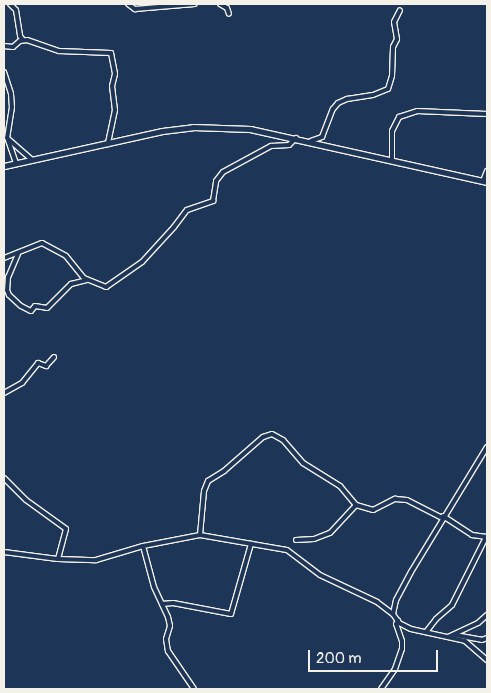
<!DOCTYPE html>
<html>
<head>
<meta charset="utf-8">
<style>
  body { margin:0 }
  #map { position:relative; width:491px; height:693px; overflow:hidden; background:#1d3557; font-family:Pangolin,sans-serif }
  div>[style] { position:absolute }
  .roads { filter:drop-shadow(1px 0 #f4f1e8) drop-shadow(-1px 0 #f4f1e8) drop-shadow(0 1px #f4f1e8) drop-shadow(0 -1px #f4f1e8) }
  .minor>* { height:4px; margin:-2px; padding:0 2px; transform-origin:2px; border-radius:2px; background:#1d3557 }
  .tertiary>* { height:5px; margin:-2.5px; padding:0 2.5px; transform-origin:2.5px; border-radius:2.5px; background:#1d3557 }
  span { translate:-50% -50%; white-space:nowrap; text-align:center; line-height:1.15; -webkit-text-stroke:4px #1d3557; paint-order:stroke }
  .frame { position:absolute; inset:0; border:5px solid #f4f1e8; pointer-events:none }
  .scale { position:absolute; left:308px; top:650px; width:130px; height:22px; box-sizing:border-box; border:2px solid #f4f1e8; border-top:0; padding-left:6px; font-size:15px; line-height:18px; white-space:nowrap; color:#f4f1e8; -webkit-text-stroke:4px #1d3557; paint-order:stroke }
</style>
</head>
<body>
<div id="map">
  <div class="roads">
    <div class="minor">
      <i style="left:10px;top:4px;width:8px;rotate:45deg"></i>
      <i style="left:16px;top:10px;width:26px;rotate:81deg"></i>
      <i style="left:20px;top:36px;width:5px;rotate:53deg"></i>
      <i style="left:128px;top:4px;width:9px;rotate:36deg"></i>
      <i style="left:135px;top:9px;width:60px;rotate:-4.8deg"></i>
      <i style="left:220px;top:4px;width:8px;rotate:30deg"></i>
      <i style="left:227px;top:8px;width:6px;rotate:72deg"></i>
      <i style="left:4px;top:46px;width:9px;rotate:6deg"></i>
      <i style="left:13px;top:47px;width:9px;rotate:-41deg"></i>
      <i style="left:20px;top:41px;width:7px;rotate:-8deg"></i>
      <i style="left:27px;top:40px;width:34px;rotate:19deg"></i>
      <i style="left:59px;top:51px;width:52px;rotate:2.2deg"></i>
      <i style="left:111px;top:53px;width:21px;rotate:79deg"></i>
      <i style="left:115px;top:74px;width:12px;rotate:104deg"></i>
      <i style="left:112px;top:86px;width:24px;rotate:83deg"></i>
      <i style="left:115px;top:110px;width:35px;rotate:102deg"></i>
      <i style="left:4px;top:72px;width:23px;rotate:72deg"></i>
      <i style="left:11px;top:94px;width:13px;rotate:86deg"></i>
      <i style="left:12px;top:107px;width:31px;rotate:99deg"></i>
      <i style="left:7px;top:138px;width:33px;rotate:41deg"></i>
      <i style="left:8px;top:140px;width:24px;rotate:71deg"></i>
      <i style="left:311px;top:141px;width:12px;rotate:-20deg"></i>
      <i style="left:322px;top:137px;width:30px;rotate:-69deg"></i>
      <i style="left:333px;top:109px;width:8px;rotate:-50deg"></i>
      <i style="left:338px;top:103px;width:10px;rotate:-24deg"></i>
      <i style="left:347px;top:99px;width:26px;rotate:-9deg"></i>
      <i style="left:373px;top:95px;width:16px;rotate:-22deg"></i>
      <i style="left:388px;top:89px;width:14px;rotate:-73deg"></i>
      <i style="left:392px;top:76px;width:29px;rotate:-88deg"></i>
      <i style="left:393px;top:47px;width:9px;rotate:-63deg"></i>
      <i style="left:397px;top:39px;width:17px;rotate:-100deg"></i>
      <i style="left:394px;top:22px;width:13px;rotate:-63deg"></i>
      <i style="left:392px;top:160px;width:29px;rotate:-90deg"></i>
      <i style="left:392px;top:131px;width:16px;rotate:-63deg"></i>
      <i style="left:399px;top:117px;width:19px;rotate:-18deg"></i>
      <i style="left:417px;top:111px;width:70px;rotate:2.5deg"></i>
      <i style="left:483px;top:181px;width:11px;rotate:-68deg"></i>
      <i style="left:18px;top:254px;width:25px;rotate:113deg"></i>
      <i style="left:8px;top:277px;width:13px;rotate:94deg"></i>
      <i style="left:7px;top:290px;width:5px;rotate:68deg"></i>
      <i style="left:9px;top:295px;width:16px;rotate:43deg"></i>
      <i style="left:21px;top:306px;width:11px;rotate:27deg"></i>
      <i style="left:31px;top:311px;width:6px;rotate:-51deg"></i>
      <i style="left:35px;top:306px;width:12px;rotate:9deg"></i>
      <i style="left:47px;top:308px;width:34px;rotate:-45deg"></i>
      <i style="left:71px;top:284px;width:16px;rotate:-14deg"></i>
      <i style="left:4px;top:258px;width:41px;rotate:-21.5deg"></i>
      <i style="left:42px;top:243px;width:27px;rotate:28deg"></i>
      <i style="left:66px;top:256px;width:28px;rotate:51deg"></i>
      <i style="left:84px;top:278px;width:24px;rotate:22deg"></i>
      <i style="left:106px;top:287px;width:44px;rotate:-34.8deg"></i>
      <i style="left:142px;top:262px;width:47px;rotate:-47.6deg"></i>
      <i style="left:174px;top:227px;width:21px;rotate:-53deg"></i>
      <i style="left:187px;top:210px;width:28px;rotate:-19deg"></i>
      <i style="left:213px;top:201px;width:20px;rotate:-81deg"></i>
      <i style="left:216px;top:181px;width:11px;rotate:-52deg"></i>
      <i style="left:223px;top:172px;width:55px;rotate:-28.4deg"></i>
      <i style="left:271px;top:146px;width:18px;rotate:-3deg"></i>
      <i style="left:289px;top:145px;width:10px;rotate:-45deg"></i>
      <i style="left:4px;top:393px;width:21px;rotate:-29deg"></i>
      <i style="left:22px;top:383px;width:26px;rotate:-51deg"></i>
      <i style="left:38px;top:363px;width:9px;rotate:21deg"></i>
      <i style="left:46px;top:366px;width:12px;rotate:-48deg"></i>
      <i style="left:487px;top:447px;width:146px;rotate:121.3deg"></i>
      <i style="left:411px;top:572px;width:32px;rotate:118deg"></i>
      <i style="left:396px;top:600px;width:14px;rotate:102deg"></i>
      <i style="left:393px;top:614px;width:11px;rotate:56deg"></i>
      <i style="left:399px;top:623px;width:13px;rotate:27deg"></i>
      <i style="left:411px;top:629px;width:55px;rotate:12.5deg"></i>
      <i style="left:465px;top:641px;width:29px;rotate:41deg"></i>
      <i style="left:4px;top:478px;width:31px;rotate:45deg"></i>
      <i style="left:26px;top:500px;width:49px;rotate:35.9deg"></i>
      <i style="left:66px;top:529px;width:31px;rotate:105deg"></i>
      <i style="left:443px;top:516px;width:35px;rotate:33deg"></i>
      <i style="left:472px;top:535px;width:15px;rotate:8deg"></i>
      <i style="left:200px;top:535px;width:44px;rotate:-84.8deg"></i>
      <i style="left:204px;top:491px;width:11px;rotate:-68deg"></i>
      <i style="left:208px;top:481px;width:19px;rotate:-32deg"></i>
      <i style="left:224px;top:471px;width:52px;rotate:-41.1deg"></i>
      <i style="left:263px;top:437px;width:9px;rotate:-18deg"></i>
      <i style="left:272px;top:434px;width:13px;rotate:29deg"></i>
      <i style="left:283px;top:440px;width:30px;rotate:49deg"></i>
      <i style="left:303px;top:463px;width:44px;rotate:31.9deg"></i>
      <i style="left:340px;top:486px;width:25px;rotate:50deg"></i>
      <i style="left:296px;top:540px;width:18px;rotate:-3deg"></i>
      <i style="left:314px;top:539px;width:17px;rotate:-21deg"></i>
      <i style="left:330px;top:533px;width:38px;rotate:-47deg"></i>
      <i style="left:356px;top:505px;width:18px;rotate:16deg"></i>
      <i style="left:373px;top:510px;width:25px;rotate:-27deg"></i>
      <i style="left:395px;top:499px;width:12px;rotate:5deg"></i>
      <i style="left:407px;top:500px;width:39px;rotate:27deg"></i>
      <i style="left:143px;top:546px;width:42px;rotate:75deg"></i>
      <i style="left:154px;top:587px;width:33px;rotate:65deg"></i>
      <i style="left:168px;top:617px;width:9px;rotate:77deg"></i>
      <i style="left:170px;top:626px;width:14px;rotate:107deg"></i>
      <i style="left:166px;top:639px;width:12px;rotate:81deg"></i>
      <i style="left:168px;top:651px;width:46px;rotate:55.6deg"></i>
      <i style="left:4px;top:552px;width:54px;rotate:7.4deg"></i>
      <i style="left:58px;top:559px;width:38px;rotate:2deg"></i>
      <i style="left:96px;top:560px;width:49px;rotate:-16.6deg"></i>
      <i style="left:143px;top:546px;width:58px;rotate:-10.9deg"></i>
      <i style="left:200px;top:535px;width:88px;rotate:9.8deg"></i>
      <i style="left:287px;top:550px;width:41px;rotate:37.1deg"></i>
      <i style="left:320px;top:575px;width:63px;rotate:25.3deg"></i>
      <i style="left:377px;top:602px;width:20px;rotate:37deg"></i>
      <i style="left:162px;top:604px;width:11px;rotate:-5deg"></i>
      <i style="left:173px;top:603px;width:59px;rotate:10.7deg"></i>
      <i style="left:231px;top:614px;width:73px;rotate:-74.1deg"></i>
      <i style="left:426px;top:632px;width:16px;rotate:-52deg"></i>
      <i style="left:436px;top:619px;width:21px;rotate:-41deg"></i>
      <i style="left:452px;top:605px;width:76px;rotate:-63.4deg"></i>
      <i style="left:455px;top:635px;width:27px;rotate:10deg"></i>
      <i style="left:482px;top:640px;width:5px;rotate:-22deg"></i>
      <i style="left:448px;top:637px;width:33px;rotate:-25deg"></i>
      <i style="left:478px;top:623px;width:12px;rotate:-42deg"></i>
      <i style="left:381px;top:689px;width:24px;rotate:-55deg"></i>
      <i style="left:395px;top:669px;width:21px;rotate:-71deg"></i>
      <i style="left:402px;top:649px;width:8px;rotate:-90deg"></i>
      <i style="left:402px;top:641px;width:18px;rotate:-109deg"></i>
      <i style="left:396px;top:624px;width:4px;rotate:-56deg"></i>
    </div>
    <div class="tertiary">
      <i style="left:4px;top:166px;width:162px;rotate:-12.5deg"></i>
      <i style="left:162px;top:131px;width:31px;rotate:-7deg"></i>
      <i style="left:193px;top:127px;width:57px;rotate:2deg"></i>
      <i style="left:250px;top:129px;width:243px;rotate:12.6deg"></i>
    </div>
  </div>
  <div class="frame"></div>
  <div class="scale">200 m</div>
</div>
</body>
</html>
